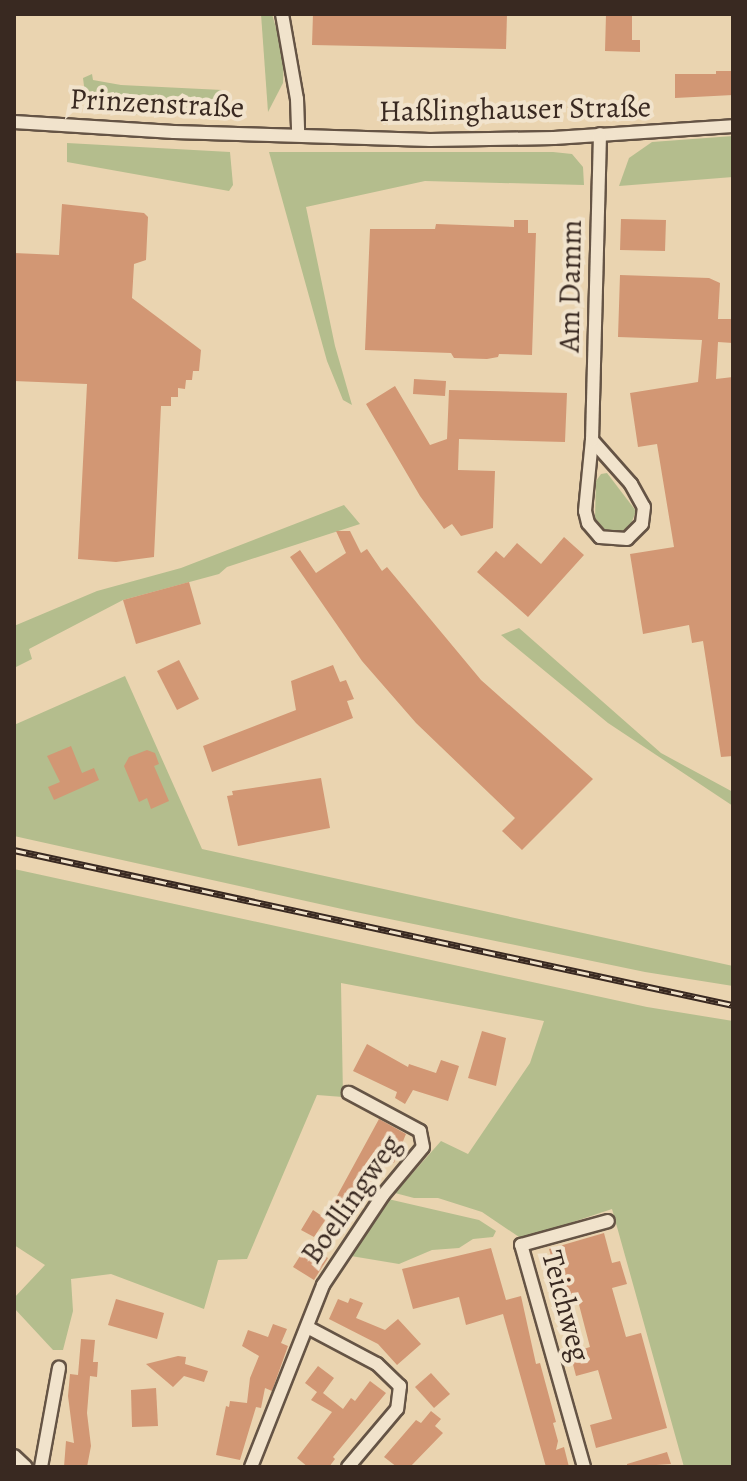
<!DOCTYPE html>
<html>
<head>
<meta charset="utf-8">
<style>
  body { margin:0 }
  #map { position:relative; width:747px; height:1481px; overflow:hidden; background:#ead4b0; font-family:Alegreya,serif }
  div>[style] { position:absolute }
  .green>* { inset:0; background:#b4bd8d }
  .building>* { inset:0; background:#d29774 }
  .roads { filter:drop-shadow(2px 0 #655445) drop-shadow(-2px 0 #655445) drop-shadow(0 2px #655445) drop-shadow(0 -2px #655445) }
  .minor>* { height:12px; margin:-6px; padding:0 6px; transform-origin:6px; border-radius:6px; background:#f1e3cc }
  .rail>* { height:7px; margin-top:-3.5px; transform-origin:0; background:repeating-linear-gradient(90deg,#f1e3cc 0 12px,#392921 0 24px); box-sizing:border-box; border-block:2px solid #392921 }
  span { translate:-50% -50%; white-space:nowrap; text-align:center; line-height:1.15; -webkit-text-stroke:8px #f1e3cc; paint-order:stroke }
  .street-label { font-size:30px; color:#392921 }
  .frame { position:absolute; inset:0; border:16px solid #392921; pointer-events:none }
</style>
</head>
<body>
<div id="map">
  <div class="green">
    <i style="clip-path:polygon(261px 14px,272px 14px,284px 55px,283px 83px,268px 112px)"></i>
    <i style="clip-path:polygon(92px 74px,93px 80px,121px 85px,222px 90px,221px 116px,121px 114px,98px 108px,86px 102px,83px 78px)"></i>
    <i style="clip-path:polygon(733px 136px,733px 177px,619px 186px,629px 158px,652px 142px)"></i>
    <i style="clip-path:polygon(67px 143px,230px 152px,233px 185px,229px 191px,67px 162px)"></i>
    <i style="clip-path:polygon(269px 152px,553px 152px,572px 154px,583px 167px,584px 185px,425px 181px,306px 207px,335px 346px,352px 405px,343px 400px,327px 361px)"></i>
    <i style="clip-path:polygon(607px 473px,636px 511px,631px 524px,621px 532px,605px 530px,595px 518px,596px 481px,601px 474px)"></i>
    <i style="clip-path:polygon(344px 505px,360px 524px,227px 567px,219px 574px,123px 600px,29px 649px,32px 659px,14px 668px,14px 626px,97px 591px,181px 568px)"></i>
    <i style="clip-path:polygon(519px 628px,661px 753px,733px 792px,733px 806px,608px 723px,501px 635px)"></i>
    <i style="clip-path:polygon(125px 676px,202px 849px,733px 966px,733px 986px,645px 972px,351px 911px,14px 836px,14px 725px)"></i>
    <i style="clip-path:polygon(14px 869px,647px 1007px,733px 1021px,733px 1467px,684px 1467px,612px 1209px,522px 1239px,482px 1212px,438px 1198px,414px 1198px,395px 1193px,441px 1141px,468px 1154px,530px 1063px,544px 1021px,341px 983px,343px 1097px,317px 1095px,247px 1259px,218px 1260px,204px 1309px,111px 1274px,71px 1279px,73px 1311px,63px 1350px,53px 1350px,14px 1308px,14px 1298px,45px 1265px,14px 1245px)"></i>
    <i style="clip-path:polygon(388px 1199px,479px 1220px,496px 1231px,493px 1237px,473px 1239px,459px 1248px,432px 1250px,399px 1264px,351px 1256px)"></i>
  </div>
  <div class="building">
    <i style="clip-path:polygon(313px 14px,507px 14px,506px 49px,312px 45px)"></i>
    <i style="clip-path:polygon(606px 14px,632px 14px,632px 40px,640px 40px,640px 52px,605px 51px)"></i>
    <i style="clip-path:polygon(716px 71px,733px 71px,733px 95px,675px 98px,675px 74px,716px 74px)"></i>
    <i style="clip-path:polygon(62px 204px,144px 213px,148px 217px,146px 260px,134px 264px,132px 298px,201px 350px,199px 371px,193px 371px,192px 380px,186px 380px,185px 389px,178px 388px,178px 397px,171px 397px,171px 406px,161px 406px,154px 557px,116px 562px,78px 559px,87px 384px,14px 381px,14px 253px,59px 255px)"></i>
    <i style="clip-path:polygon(621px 219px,666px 220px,665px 251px,620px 250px)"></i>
    <i style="clip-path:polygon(514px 220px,528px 220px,528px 233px,536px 233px,532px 355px,499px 354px,498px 357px,487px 359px,454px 358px,451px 353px,365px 350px,370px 229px,435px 229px,436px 224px,514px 227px)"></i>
    <i style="clip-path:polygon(620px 275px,709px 278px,720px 283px,718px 319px,733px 319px,733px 343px,718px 342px,716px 379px,733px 377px,733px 756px,721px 757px,703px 641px,692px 643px,689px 625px,643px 634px,630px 554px,674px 547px,657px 444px,638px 447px,630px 393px,698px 382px,702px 340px,618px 337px)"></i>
    <i style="clip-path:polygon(414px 379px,446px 381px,445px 396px,413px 394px)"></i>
    <i style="clip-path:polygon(395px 386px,430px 445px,447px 439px,449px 390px,567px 393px,565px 442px,459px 439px,458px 470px,495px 471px,493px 528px,461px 536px,452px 524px,444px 529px,420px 496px,366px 404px)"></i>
    <i style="clip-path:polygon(336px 531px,350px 531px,361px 553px,367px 549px,382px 571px,387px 567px,481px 680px,593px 779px,522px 850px,502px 831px,515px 818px,416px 723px,362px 661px,290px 557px,300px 550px,316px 573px,346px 553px)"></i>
    <i style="clip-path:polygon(564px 537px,584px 555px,528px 617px,477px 572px,496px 551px,504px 558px,517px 543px,541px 564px)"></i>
    <i style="clip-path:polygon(189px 582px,201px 624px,136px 644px,123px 600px)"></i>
    <i style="clip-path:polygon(179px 660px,199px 699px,177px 710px,157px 671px)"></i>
    <i style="clip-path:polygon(333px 665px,340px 682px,346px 680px,354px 699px,347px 701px,353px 718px,212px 772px,203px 746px,296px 710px,291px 681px)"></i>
    <i style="clip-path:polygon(71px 746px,82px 773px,94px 768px,99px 780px,54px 800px,48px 787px,60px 782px,47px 756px)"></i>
    <i style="clip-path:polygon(147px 750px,155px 753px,159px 764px,154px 766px,169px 801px,151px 809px,147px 798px,139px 802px,124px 766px,129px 757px)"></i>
    <i style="clip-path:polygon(321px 778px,330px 828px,238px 846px,227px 796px,233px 795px,232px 791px)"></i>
    <i style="clip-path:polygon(482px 1031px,506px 1038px,496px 1086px,468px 1078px)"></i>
    <i style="clip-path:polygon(367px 1044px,408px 1067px,409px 1064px,436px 1073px,441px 1060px,459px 1066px,448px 1101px,413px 1090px,405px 1104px,395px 1098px,397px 1092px,353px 1071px)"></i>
    <i style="clip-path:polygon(379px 1119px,406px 1134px,394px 1163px,389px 1160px,345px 1231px,326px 1219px,314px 1237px,301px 1230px,313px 1210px,325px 1218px)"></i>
    <i style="clip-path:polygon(604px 1233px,612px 1263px,620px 1261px,627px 1284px,612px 1288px,626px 1337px,641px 1333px,667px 1428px,596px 1448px,590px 1425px,612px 1419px,598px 1370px,576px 1376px,570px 1353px,590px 1347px,577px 1297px,556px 1304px,549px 1281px,558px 1279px,549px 1249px)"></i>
    <i style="clip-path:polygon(307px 1245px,328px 1258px,314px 1280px,293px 1267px)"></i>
    <i style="clip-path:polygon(491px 1248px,506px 1300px,521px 1296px,536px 1364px,540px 1363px,556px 1422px,553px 1423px,558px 1441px,556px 1450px,564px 1447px,569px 1467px,546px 1467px,503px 1314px,466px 1325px,459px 1297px,413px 1309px,402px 1269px)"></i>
    <i style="clip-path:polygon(350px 1298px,363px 1303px,356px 1318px,385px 1330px,398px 1319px,421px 1344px,397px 1365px,378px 1344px,329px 1319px,338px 1299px,348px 1303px)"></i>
    <i style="clip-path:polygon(116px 1299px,164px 1313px,157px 1339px,108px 1325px)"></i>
    <i style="clip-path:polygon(273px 1324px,287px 1329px,281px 1343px,288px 1346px,272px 1391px,265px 1388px,261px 1408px,256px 1407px,240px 1460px,216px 1455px,226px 1406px,229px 1407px,230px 1401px,247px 1403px,250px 1378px,259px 1356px,242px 1346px,248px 1330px,268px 1337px)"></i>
    <i style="clip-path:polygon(81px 1339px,95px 1340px,93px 1362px,98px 1362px,97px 1377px,90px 1376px,87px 1413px,91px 1446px,87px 1467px,64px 1467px,66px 1441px,74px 1443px,68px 1396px,70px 1374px,78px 1375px)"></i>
    <i style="clip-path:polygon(178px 1356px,186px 1357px,185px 1364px,208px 1371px,204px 1382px,184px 1376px,173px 1387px,146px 1364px)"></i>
    <i style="clip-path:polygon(318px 1366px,334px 1378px,323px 1393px,343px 1409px,351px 1398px,355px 1401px,370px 1381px,386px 1393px,333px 1457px,335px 1459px,329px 1467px,308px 1467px,297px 1458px,332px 1412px,311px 1400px,317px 1392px,305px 1383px)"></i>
    <i style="clip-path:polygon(431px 1373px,450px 1394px,434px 1408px,415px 1387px)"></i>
    <i style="clip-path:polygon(156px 1388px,158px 1426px,132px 1427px,131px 1390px)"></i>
    <i style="clip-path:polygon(431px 1411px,441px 1419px,435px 1426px,443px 1433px,410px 1467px,397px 1467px,384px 1457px,416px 1420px,421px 1423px)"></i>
    <i style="clip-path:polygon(667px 1452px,671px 1464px,627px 1467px,627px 1464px)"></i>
  </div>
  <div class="roads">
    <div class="minor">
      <i style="left:282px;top:14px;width:86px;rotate:80deg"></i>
      <i style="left:297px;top:99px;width:36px;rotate:88deg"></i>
      <i style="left:14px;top:122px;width:160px;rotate:3.6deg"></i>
      <i style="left:174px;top:132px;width:256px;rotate:1.8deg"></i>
      <i style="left:430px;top:140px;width:124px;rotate:-0.9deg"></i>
      <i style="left:554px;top:138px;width:179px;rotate:-3.8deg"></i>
      <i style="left:592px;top:440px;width:59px;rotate:48.4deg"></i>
      <i style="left:631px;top:484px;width:26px;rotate:61deg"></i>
      <i style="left:644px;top:507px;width:17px;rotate:97deg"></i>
      <i style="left:642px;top:524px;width:21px;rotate:135deg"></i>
      <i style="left:627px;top:539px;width:27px;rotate:-176deg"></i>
      <i style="left:600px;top:537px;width:18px;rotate:-131deg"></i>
      <i style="left:588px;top:523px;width:12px;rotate:-104deg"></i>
      <i style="left:585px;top:511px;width:71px;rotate:-84.4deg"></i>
      <i style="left:592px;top:440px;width:306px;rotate:-88.5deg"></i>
      <i style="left:307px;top:1327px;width:79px;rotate:27.9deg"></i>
      <i style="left:377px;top:1364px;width:32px;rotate:44deg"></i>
      <i style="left:400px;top:1386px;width:23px;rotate:97deg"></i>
      <i style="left:397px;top:1409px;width:76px;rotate:130.2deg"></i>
      <i style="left:14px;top:1456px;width:16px;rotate:43deg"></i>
      <i style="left:41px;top:1467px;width:101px;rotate:-79.7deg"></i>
      <i style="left:251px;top:1467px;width:196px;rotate:-68.4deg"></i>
      <i style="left:323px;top:1285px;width:108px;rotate:-56.3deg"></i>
      <i style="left:383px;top:1195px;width:62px;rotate:-50.2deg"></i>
      <i style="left:423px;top:1147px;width:16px;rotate:-101deg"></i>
      <i style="left:420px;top:1131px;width:81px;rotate:-151.8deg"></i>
      <i style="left:584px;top:1467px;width:231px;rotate:-105.8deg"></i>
      <i style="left:521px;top:1245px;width:90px;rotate:-15.4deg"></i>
    </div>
  </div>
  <div class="rail">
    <i style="left:14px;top:850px;width:736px;rotate:12.17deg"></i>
  </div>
  <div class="street-label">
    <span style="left:157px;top:103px;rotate:3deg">Prinzenstraße</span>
    <span style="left:515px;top:109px;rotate:-1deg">Haßlinghauser Straße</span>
    <span style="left:570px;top:286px;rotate:-89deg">Am Damm</span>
    <span style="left:351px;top:1199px;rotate:-55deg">Boellingweg</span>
    <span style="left:566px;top:1306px;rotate:75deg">Teichweg</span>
  </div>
  <div class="frame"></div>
</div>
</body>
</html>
